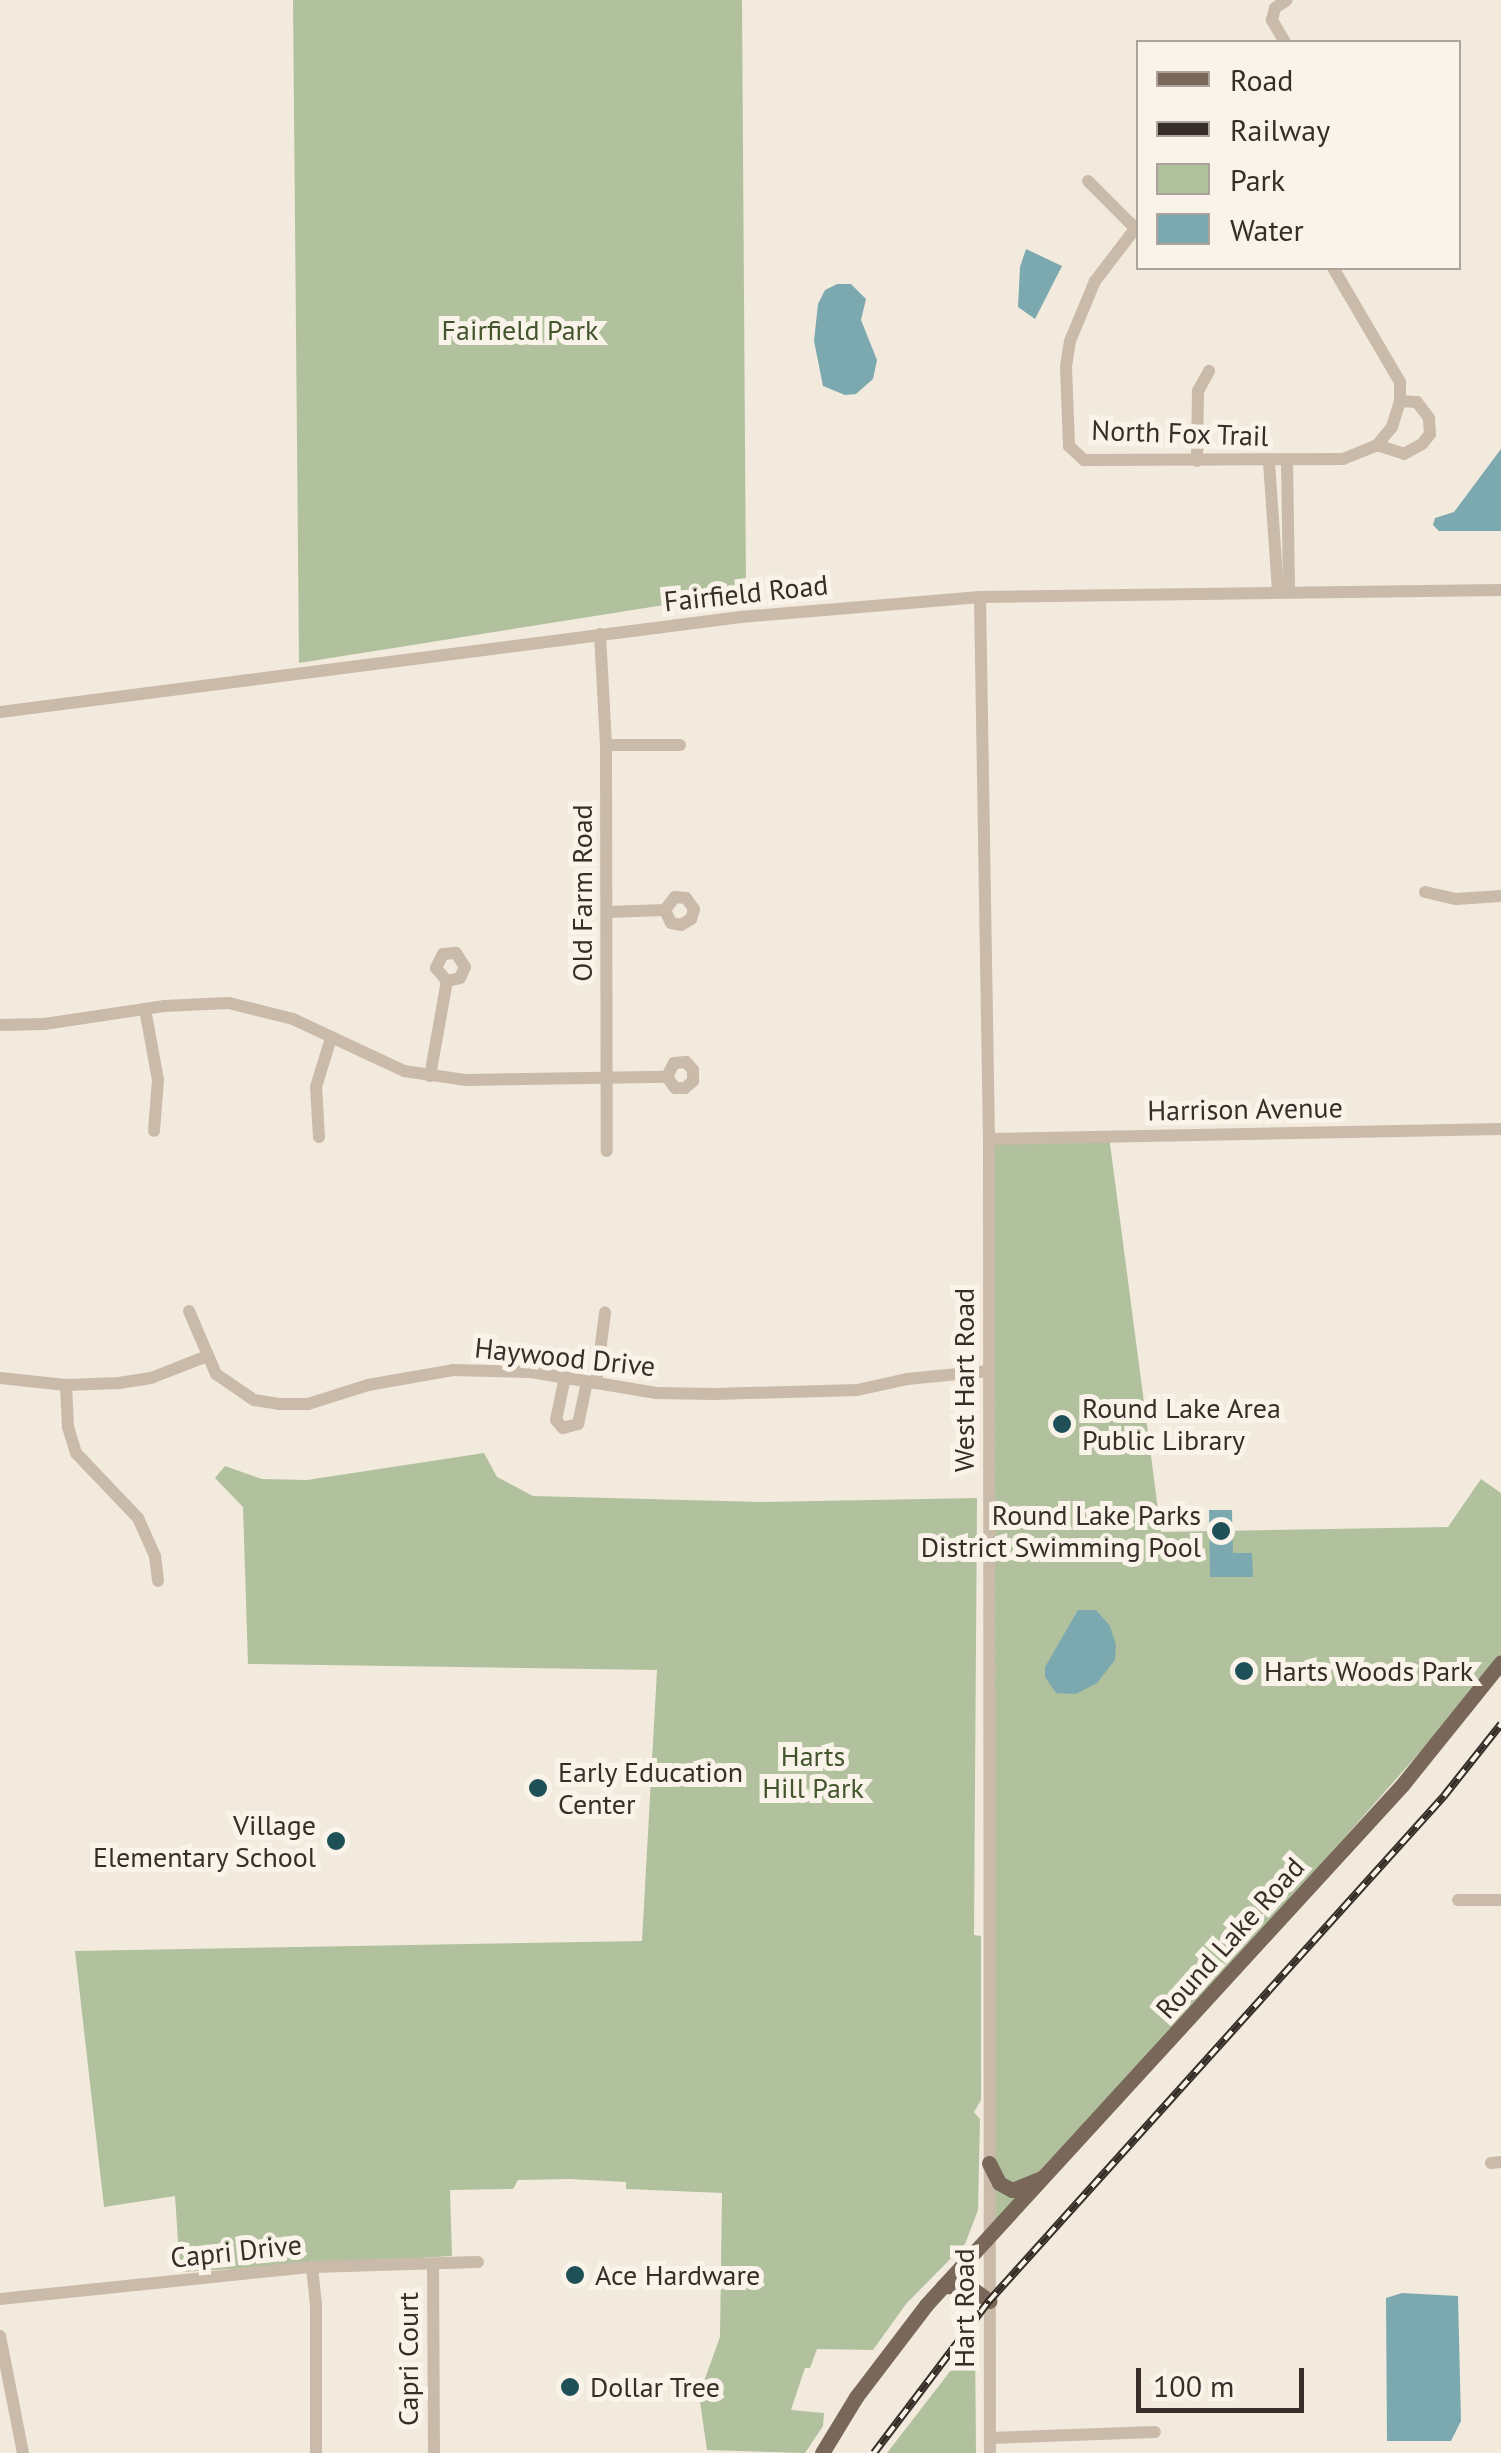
<!DOCTYPE html>
<html>
<head>
<meta charset="utf-8">
<style>
  body { margin:0 }
  #map { position:relative; width:1501px; height:2453px; overflow:hidden; background:#f2eadd; font-family:"PT Sans",sans-serif }
  div>[style] { position:absolute }
  .green>* { inset:0; background:#b2c19d }
  .water>* { inset:0; background:#7ca9af }
  .minor>* { height:12px; margin:-6px; padding:0 6px; transform-origin:6px; border-radius:6px; background:#cabaa9 }
  .major>* { height:15px; margin:-7.5px; padding:0 7.5px; transform-origin:7.5px; border-radius:7.5px; background:#79675a }
  .rail>* { height:8px; margin-top:-4px; transform-origin:0; background:repeating-linear-gradient(90deg,#faf3e9 0 11px,#372e29 0 22px); box-sizing:border-box; border-block:2px solid #372e29 }
  .dots>* { width:28px; height:28px; translate:-50% -50%; box-sizing:border-box; border:5px solid #faf3e9; border-radius:50% }
  span { translate:-50% -50%; white-space:nowrap; text-align:center; line-height:1.15; -webkit-text-stroke:10px #faf3e9; paint-order:stroke }
  .park-label { font-size:28px; color:#43552d }
  .street-label { font-size:28px; color:#372e29 }
  .poi-label { font-size:28px; color:#372e29 }
  .left { translate:0 -50%; text-align:left }
  .right { translate:-100% -50%; text-align:right }
  .legend { position:absolute; left:1136px; top:40px; width:325px; height:230px; box-sizing:border-box; background:#faf3e9; border:2px solid #aca49c; margin:0; padding:12px 18px; list-style:none; font-size:30px; color:#372e29 }
  .legend li { display:flex; align-items:center; gap:20px; height:50px }
  .legend b { width:50px; border:2px solid #aca49c }
  .scale { position:absolute; left:1136px; top:2368px; width:168px; height:45px; box-sizing:border-box; border:5px solid #372e29; border-top:0; padding-left:12px; font-size:30px; line-height:35px; white-space:nowrap; color:#372e29; -webkit-text-stroke:8px #faf3e9; paint-order:stroke }
</style>
</head>
<body>
<div id="map">
  <div class="green">
    <i style="clip-path:polygon(293px 0,742px 0,746px 592px,299px 663px)"></i>
    <i style="clip-path:polygon(1109px 1136px,1161px 1532px,1448px 1527px,1481px 1479px,1501px 1493px,1501px 1660px,988px 2242px,989px 1139px)"></i>
    <i style="clip-path:polygon(484px 1453px,497px 1477px,533px 1496px,762px 1502px,977px 1498px,974px 1935px,981px 1936px,981px 2100px,974px 2112px,980px 2119px,978px 2210px,965px 2244px,906px 2304px,873px 2350px,817px 2349px,810px 2368px,805px 2368px,791px 2410px,824px 2413px,823px 2426px,805px 2453px,707px 2450px,699px 2395px,720px 2337px,722px 2193px,626px 2189px,626px 2182px,570px 2179px,518px 2180px,513px 2189px,450px 2190px,452px 2256px,180px 2272px,175px 2196px,104px 2207px,75px 1951px,642px 1941px,657px 1670px,248px 1664px,243px 1507px,215px 1478px,225px 1466px,262px 1479px,307px 1480px)"></i>
    <i style="clip-path:polygon(975px 2339px,976px 2453px,887px 2453px)"></i>
  </div>
  <div class="water">
    <i style="clip-path:polygon(1026px 249px,1062px 266px,1035px 319px,1018px 307px,1020px 267px)"></i>
    <i style="clip-path:polygon(837px 284px,851px 284px,866px 299px,861px 320px,877px 360px,873px 379px,856px 394px,845px 395px,823px 386px,814px 341px,818px 304px,825px 290px)"></i>
    <i style="clip-path:polygon(1501px 449px,1501px 531px,1439px 531px,1433px 525px,1435px 518px,1454px 512px)"></i>
    <i style="clip-path:polygon(1209px 1510px,1232px 1510px,1233px 1553px,1252px 1553px,1253px 1577px,1210px 1577px)"></i>
    <i style="clip-path:polygon(1078px 1610px,1096px 1610px,1110px 1626px,1116px 1645px,1115px 1660px,1097px 1683px,1076px 1694px,1056px 1693px,1045px 1677px,1045px 1667px)"></i>
    <i style="clip-path:polygon(1402px 2293px,1458px 2296px,1461px 2421px,1451px 2441px,1387px 2441px,1386px 2298px)"></i>
  </div>
  <div class="minor">
    <i style="left:1285px;top:42px;width:26px;rotate:-121deg"></i>
    <i style="left:1272px;top:20px;width:12px;rotate:-76deg"></i>
    <i style="left:1275px;top:8px;width:14px;rotate:-34deg"></i>
    <i style="left:1088px;top:181px;width:66px;rotate:45deg"></i>
    <i style="left:1138px;top:225px;width:71px;rotate:127.5deg"></i>
    <i style="left:1095px;top:281px;width:65px;rotate:112.6deg"></i>
    <i style="left:1070px;top:341px;width:26px;rotate:99deg"></i>
    <i style="left:1066px;top:367px;width:79px;rotate:87.8deg"></i>
    <i style="left:1069px;top:446px;width:21px;rotate:43deg"></i>
    <i style="left:1084px;top:460px;width:259px;rotate:-0.2deg"></i>
    <i style="left:1343px;top:459px;width:37px;rotate:-22deg"></i>
    <i style="left:1377px;top:445px;width:23px;rotate:-50deg"></i>
    <i style="left:1392px;top:427px;width:27px;rotate:-73deg"></i>
    <i style="left:1400px;top:401px;width:19px;rotate:-90deg"></i>
    <i style="left:1400px;top:382px;width:132px;rotate:-120.4deg"></i>
    <i style="left:1377px;top:445px;width:28px;rotate:18deg"></i>
    <i style="left:1404px;top:454px;width:21px;rotate:-29deg"></i>
    <i style="left:1422px;top:444px;width:13px;rotate:-51deg"></i>
    <i style="left:1430px;top:434px;width:16px;rotate:-94deg"></i>
    <i style="left:1429px;top:418px;width:20px;rotate:-127deg"></i>
    <i style="left:1417px;top:402px;width:17px;rotate:-177deg"></i>
    <i style="left:1197px;top:461px;width:70px;rotate:-89.2deg"></i>
    <i style="left:1198px;top:391px;width:23px;rotate:-61deg"></i>
    <i style="left:1287px;top:461px;width:131px;rotate:89.1deg"></i>
    <i style="left:1269px;top:462px;width:130px;rotate:86deg"></i>
    <i style="left:980px;top:597px;width:542px;rotate:89.05deg"></i>
    <i style="left:989px;top:1139px;width:1314px;rotate:89.96deg"></i>
    <i style="left:600px;top:634px;width:111px;rotate:86.9deg"></i>
    <i style="left:606px;top:745px;width:406px;rotate:89.9deg"></i>
    <i style="left:0;top:712px;width:747px;rotate:-7.31deg"></i>
    <i style="left:741px;top:617px;width:240px;rotate:-4.8deg"></i>
    <i style="left:980px;top:597px;width:521px;rotate:-0.77deg"></i>
    <i style="left:606px;top:745px;width:74px"></i>
    <i style="left:1425px;top:892px;width:32px;rotate:13deg"></i>
    <i style="left:1456px;top:899px;width:45px;rotate:-3.8deg"></i>
    <i style="left:607px;top:912px;width:58px;rotate:-2deg"></i>
    <i style="left:665px;top:910px;width:14px;rotate:65deg"></i>
    <i style="left:671px;top:923px;width:10px;rotate:11deg"></i>
    <i style="left:681px;top:925px;width:12px;rotate:-31deg"></i>
    <i style="left:691px;top:919px;width:10px;rotate:-73deg"></i>
    <i style="left:694px;top:909px;width:14px;rotate:-126deg"></i>
    <i style="left:686px;top:898px;width:11px;rotate:-175deg"></i>
    <i style="left:675px;top:897px;width:16px;rotate:128deg"></i>
    <i style="left:145px;top:1009px;width:72px;rotate:79.6deg"></i>
    <i style="left:158px;top:1080px;width:51px;rotate:94.5deg"></i>
    <i style="left:0;top:1025px;width:44px;rotate:-1.3deg"></i>
    <i style="left:44px;top:1024px;width:121px;rotate:-8.5deg"></i>
    <i style="left:164px;top:1006px;width:65px;rotate:-2.6deg"></i>
    <i style="left:229px;top:1003px;width:66px;rotate:14deg"></i>
    <i style="left:293px;top:1019px;width:123px;rotate:25.1deg"></i>
    <i style="left:404px;top:1071px;width:63px;rotate:8.3deg"></i>
    <i style="left:466px;top:1080px;width:201px;rotate:-0.9deg"></i>
    <i style="left:667px;top:1077px;width:14px;rotate:54deg"></i>
    <i style="left:675px;top:1088px;width:10px"></i>
    <i style="left:685px;top:1088px;width:11px;rotate:-41deg"></i>
    <i style="left:693px;top:1081px;width:11px;rotate:-90deg"></i>
    <i style="left:693px;top:1070px;width:11px;rotate:-131deg"></i>
    <i style="left:686px;top:1062px;width:12px;rotate:175deg"></i>
    <i style="left:674px;top:1063px;width:16px;rotate:117deg"></i>
    <i style="left:430px;top:1076px;width:97px;rotate:-79.9deg"></i>
    <i style="left:447px;top:981px;width:13px;rotate:-13deg"></i>
    <i style="left:460px;top:978px;width:12px;rotate:-66deg"></i>
    <i style="left:465px;top:967px;width:17px;rotate:-123deg"></i>
    <i style="left:456px;top:953px;width:13px;rotate:176deg"></i>
    <i style="left:443px;top:954px;width:16px;rotate:117deg"></i>
    <i style="left:436px;top:968px;width:17px;rotate:50deg"></i>
    <i style="left:319px;top:1137px;width:50px;rotate:-93.4deg"></i>
    <i style="left:316px;top:1087px;width:51px;rotate:-73deg"></i>
    <i style="left:989px;top:1139px;width:512px;rotate:-1.12deg"></i>
    <i style="left:189px;top:1311px;width:69px;rotate:66.8deg"></i>
    <i style="left:216px;top:1374px;width:46px;rotate:34.4deg"></i>
    <i style="left:254px;top:1400px;width:25px;rotate:9deg"></i>
    <i style="left:279px;top:1404px;width:29px"></i>
    <i style="left:308px;top:1404px;width:63px;rotate:-17.6deg"></i>
    <i style="left:368px;top:1385px;width:86px;rotate:-10deg"></i>
    <i style="left:453px;top:1370px;width:78px;rotate:1.5deg"></i>
    <i style="left:531px;top:1372px;width:127px;rotate:9.5deg"></i>
    <i style="left:656px;top:1393px;width:58px;rotate:1deg"></i>
    <i style="left:714px;top:1394px;width:143px;rotate:-1.6deg"></i>
    <i style="left:857px;top:1390px;width:51px;rotate:-12.4deg"></i>
    <i style="left:907px;top:1379px;width:82px;rotate:-5.6deg"></i>
    <i style="left:565px;top:1377px;width:44px;rotate:101.8deg"></i>
    <i style="left:556px;top:1420px;width:11px;rotate:49deg"></i>
    <i style="left:563px;top:1428px;width:16px;rotate:-15deg"></i>
    <i style="left:578px;top:1424px;width:43px;rotate:-77.9deg"></i>
    <i style="left:0;top:1378px;width:66px;rotate:6.1deg"></i>
    <i style="left:66px;top:1385px;width:53px;rotate:-2.2deg"></i>
    <i style="left:119px;top:1383px;width:32px;rotate:-9deg"></i>
    <i style="left:151px;top:1378px;width:58px;rotate:-21.3deg"></i>
    <i style="left:596px;top:1383px;width:71px;rotate:-82.7deg"></i>
    <i style="left:66px;top:1385px;width:42px;rotate:87.3deg"></i>
    <i style="left:68px;top:1427px;width:27px;rotate:73deg"></i>
    <i style="left:76px;top:1453px;width:90px;rotate:46.4deg"></i>
    <i style="left:138px;top:1518px;width:42px;rotate:65.9deg"></i>
    <i style="left:155px;top:1556px;width:25px;rotate:83deg"></i>
    <i style="left:1458px;top:1900px;width:43px"></i>
    <i style="left:1491px;top:2163px;width:10px;rotate:-6deg"></i>
    <i style="left:433px;top:2264px;width:189px;rotate:89.7deg"></i>
    <i style="left:312px;top:2267px;width:37px;rotate:84deg"></i>
    <i style="left:316px;top:2304px;width:149px;rotate:90deg"></i>
    <i style="left:0;top:2299px;width:314px;rotate:-5.9deg"></i>
    <i style="left:312px;top:2267px;width:166px;rotate:-1.7deg"></i>
    <i style="left:0;top:2336px;width:119px;rotate:78.9deg"></i>
    <i style="left:990px;top:2438px;width:165px;rotate:-2.1deg"></i>
  </div>
  <div class="major">
    <i style="left:989px;top:2163px;width:22px;rotate:63deg"></i>
    <i style="left:999px;top:2183px;width:15px;rotate:28deg"></i>
    <i style="left:1012px;top:2190px;width:32px;rotate:-22deg"></i>
    <i style="left:943px;top:2286px;width:27px;rotate:2deg"></i>
    <i style="left:970px;top:2287px;width:24px;rotate:36deg"></i>
    <i style="left:822px;top:2453px;width:66px;rotate:-58.7deg"></i>
    <i style="left:856px;top:2397px;width:116px;rotate:-52.7deg"></i>
    <i style="left:926px;top:2305px;width:706px;rotate:-47.52deg"></i>
    <i style="left:1403px;top:1784px;width:156px;rotate:-51.2deg"></i>
  </div>
  <div class="rail">
    <i style="left:874px;top:2453px;width:191px;rotate:-52.9deg"></i>
    <i style="left:989px;top:2301px;width:680px;rotate:-47.98deg"></i>
    <i style="left:1444px;top:1796px;width:92px;rotate:-51.6deg"></i>
  </div>
  <div class="dots">
    <i style="left:1062px;top:1424px;background:#1f5058"></i>
    <i style="left:1221px;top:1531px;background:#1f5058"></i>
    <i style="left:1244px;top:1671px;background:#1f5058"></i>
    <i style="left:538px;top:1788px;background:#1f5058"></i>
    <i style="left:336px;top:1841px;background:#1f5058"></i>
    <i style="left:575px;top:2275px;background:#1f5058"></i>
    <i style="left:570px;top:2387px;background:#1f5058"></i>
  </div>
  <div class="park-label">
    <span style="left:520px;top:330px">Fairfield Park</span>
    <span style="left:813px;top:1772px">Harts<br>Hill Park</span>
  </div>
  <div class="street-label">
    <span style="left:1180px;top:433px;rotate:2deg">North Fox Trail</span>
    <span style="left:746px;top:593px;rotate:-6deg">Fairfield Road</span>
    <span style="left:582px;top:893px;rotate:-90deg">Old Farm Road</span>
    <span style="left:1245px;top:1109px;rotate:-1deg">Harrison Avenue</span>
    <span style="left:565px;top:1357px;rotate:6deg">Haywood Drive</span>
    <span style="left:964px;top:1380px;rotate:-90deg">West Hart Road</span>
    <span style="left:1230px;top:1938px;rotate:-48deg">Round Lake Road</span>
    <span style="left:236px;top:2251px;rotate:-6deg">Capri Drive</span>
    <span style="left:964px;top:2308px;rotate:-90deg">Hart Road</span>
    <span style="left:408px;top:2359px;rotate:-90deg">Capri Court</span>
  </div>
  <div class="poi-label">
    <span class="left" style="left:1082px;top:1424px">Round Lake Area<br>Public Library</span>
    <span class="right" style="left:1201px;top:1531px">Round Lake Parks<br>District Swimming Pool</span>
    <span class="left" style="left:1264px;top:1671px">Harts Woods Park</span>
    <span class="left" style="left:558px;top:1788px">Early Education<br>Center</span>
    <span class="right" style="left:316px;top:1841px">Village<br>Elementary School</span>
    <span class="left" style="left:595px;top:2275px">Ace Hardware</span>
    <span class="left" style="left:590px;top:2387px">Dollar Tree</span>
  </div>
  <ul class="legend">
  <li><b style="height:12px;background:#79675a"></b>Road</li>
  <li><b style="height:12px;background:#372e29"></b>Railway</li>
  <li><b style="height:28px;background:#b2c19d"></b>Park</li>
  <li><b style="height:28px;background:#7ca9af"></b>Water</li>
  </ul>
  <div class="scale">100 m</div>
</div>
</body>
</html>
